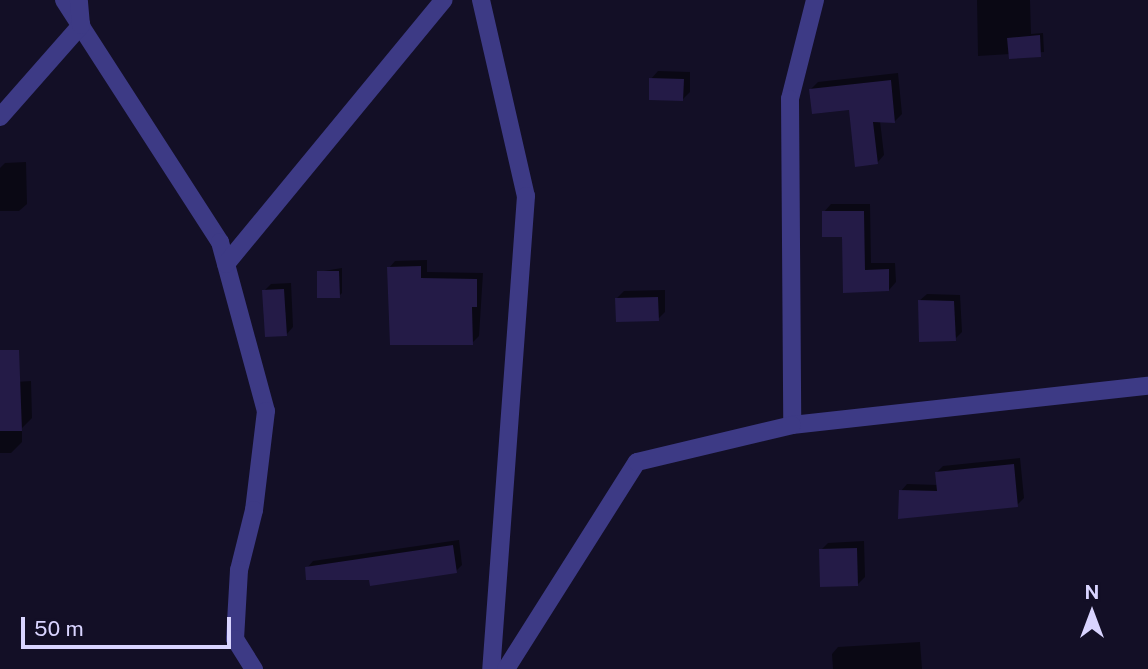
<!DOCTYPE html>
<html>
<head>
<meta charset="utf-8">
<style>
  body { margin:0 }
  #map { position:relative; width:1148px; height:669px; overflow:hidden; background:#130f26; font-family:"Public Sans",sans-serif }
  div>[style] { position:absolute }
  .shadow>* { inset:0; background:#0007 }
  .building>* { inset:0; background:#241b47 }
  .street>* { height:18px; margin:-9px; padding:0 9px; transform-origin:9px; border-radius:9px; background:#3d3a85 }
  span { translate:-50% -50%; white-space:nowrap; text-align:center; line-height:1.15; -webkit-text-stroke:5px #130f26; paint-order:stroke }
  .north { position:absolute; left:1057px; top:578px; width:70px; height:70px; -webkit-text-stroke:5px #130f26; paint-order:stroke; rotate:0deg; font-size:19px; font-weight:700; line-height:28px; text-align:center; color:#d9d4ff }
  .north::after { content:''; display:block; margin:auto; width:24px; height:32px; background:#d9d4ff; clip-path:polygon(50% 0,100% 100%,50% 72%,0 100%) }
  .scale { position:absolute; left:21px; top:617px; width:210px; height:32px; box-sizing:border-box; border:4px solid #d9d4ff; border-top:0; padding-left:9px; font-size:21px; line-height:24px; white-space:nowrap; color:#d9d4ff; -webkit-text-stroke:5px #130f26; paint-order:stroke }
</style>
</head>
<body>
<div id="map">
  <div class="shadow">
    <i style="clip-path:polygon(977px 0,1030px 0,1031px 34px,1043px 33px,1044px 52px,978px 56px)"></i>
    <i style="clip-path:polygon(658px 71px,690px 72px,690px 92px,683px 99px,651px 79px)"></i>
    <i style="clip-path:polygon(898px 73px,902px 114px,895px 121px,880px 121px,884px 155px,877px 163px,850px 108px,811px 89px,818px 82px)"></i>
    <i style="clip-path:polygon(26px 162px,27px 204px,19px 211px,0 211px,0 168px,5px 163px)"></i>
    <i style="clip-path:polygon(831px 204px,870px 204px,871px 263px,895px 263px,896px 282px,889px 290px,845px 291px,844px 235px,824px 212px)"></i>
    <i style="clip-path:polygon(427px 260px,427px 272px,483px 273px,479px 336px,472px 343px,389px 268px,395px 261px)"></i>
    <i style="clip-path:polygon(342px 268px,342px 293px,339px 296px,318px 272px)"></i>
    <i style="clip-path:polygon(291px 283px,293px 327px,286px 335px,264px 291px,271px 284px)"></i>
    <i style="clip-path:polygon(665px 290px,665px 312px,658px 319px,617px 298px,624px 291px)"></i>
    <i style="clip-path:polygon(927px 294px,960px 295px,962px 332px,955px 339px,919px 301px)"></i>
    <i style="clip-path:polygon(31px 381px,32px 418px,22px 428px,22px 442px,11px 453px,0 453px,0 383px)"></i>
    <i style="clip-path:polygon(1020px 458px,1024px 498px,1017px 505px,901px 491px,907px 484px,938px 485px,936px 473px,943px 466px)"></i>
    <i style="clip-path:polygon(459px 540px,462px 565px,456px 571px,370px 579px,307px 568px,313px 561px)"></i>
    <i style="clip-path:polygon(864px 541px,865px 577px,858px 584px,821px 550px,828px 543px)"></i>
    <i style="clip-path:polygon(920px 642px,922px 669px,833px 669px,832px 654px,838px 647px)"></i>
  </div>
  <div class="building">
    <i style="clip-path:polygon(1040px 35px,1041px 57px,1009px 59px,1007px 38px)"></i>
    <i style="clip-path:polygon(649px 78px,684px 79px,683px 101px,649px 100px)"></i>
    <i style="clip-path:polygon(891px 80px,895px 123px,873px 122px,878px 164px,855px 167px,849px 110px,812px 114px,809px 89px)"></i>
    <i style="clip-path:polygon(822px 211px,864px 211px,865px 270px,889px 269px,889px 291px,843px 293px,842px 237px,822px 237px)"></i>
    <i style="clip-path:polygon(421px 266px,421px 278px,477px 279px,477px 307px,472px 307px,473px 345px,390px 345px,387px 267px)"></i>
    <i style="clip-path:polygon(317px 271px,339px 271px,340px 298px,317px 298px)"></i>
    <i style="clip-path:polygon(284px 289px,287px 336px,265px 337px,262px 290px)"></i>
    <i style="clip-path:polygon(658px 297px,659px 321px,616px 322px,615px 298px)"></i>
    <i style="clip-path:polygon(918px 300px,954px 301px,956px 341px,919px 342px)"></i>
    <i style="clip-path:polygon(0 350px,19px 350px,22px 431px,0 431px)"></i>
    <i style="clip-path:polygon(1014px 464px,1018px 507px,898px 519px,899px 490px,937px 491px,935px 472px)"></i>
    <i style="clip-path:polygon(453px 545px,457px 573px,370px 586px,369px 580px,306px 580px,305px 567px)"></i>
    <i style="clip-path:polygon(857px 548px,858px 586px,820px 587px,819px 549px)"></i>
  </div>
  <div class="street">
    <i style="left:64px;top:0;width:288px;rotate:57.2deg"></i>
    <i style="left:220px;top:242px;width:175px;rotate:74.8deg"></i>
    <i style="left:266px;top:411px;width:100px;rotate:96.9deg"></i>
    <i style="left:254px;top:510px;width:62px;rotate:104deg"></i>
    <i style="left:239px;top:570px;width:69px;rotate:93.3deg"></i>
    <i style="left:235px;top:639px;width:36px;rotate:58deg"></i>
    <i style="left:481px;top:0;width:201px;rotate:77.1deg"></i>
    <i style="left:526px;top:196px;width:474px;rotate:94.2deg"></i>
    <i style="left:815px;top:0;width:102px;rotate:104.2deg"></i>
    <i style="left:790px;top:99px;width:326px;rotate:89.6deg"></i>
    <i style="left:792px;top:425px;width:358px;rotate:-6.3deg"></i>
    <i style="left:0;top:117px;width:123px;rotate:-48.6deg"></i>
    <i style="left:81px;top:25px;width:25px;rotate:-95deg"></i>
    <i style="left:226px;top:264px;width:342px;rotate:-50.5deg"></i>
    <i style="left:506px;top:669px;width:245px;rotate:-57.7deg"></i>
    <i style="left:637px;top:462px;width:159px;rotate:-13.4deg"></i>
  </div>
  <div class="north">N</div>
  <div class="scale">50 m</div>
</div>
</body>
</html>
